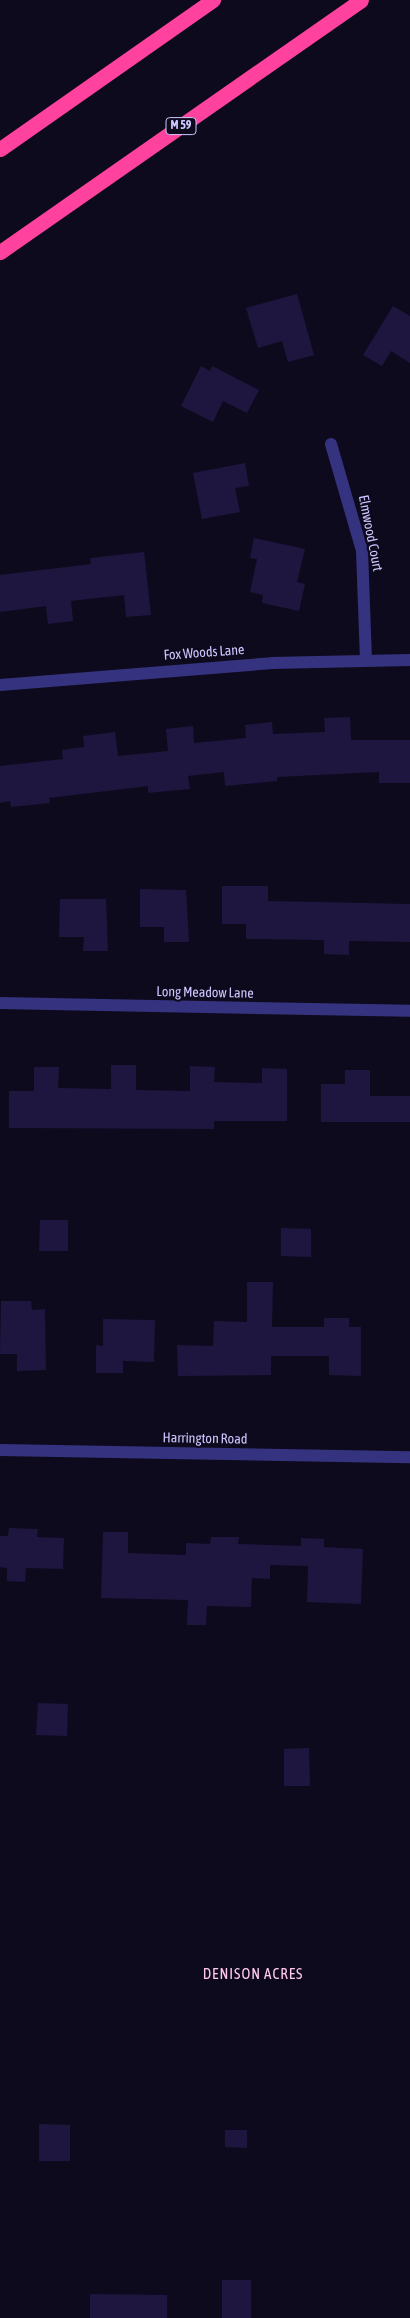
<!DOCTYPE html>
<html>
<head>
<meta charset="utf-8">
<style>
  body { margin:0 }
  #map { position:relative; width:410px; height:2318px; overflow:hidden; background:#0e0a1d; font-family:"Asap Condensed",sans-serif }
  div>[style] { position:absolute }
  .building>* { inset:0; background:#1e163f }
  .minor>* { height:12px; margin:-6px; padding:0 6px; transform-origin:6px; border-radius:6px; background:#35337f }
  .highway>* { height:15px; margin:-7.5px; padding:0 7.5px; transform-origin:7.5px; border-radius:7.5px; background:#ff429d }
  span { translate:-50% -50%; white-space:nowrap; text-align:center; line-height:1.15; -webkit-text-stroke:4.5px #0e0a1d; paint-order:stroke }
  .shield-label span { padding:1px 4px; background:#0e0a1d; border:1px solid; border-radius:4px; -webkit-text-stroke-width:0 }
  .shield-label { font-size:12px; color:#cdc7ff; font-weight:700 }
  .street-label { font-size:14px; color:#cdc7ff }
  .neighbourhood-label { font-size:15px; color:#ffc9ec; letter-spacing:1px }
</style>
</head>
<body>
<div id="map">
  <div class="building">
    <i style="clip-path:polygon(297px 294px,314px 355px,288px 362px,282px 341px,258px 348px,246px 308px)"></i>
    <i style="clip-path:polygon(393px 306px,410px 316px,410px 363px,391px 351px,382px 366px,363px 355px)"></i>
    <i style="clip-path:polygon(201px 366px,210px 371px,212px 366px,259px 390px,247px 413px,223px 401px,213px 422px,181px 406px)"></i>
    <i style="clip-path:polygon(245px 463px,249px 486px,235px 488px,240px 512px,202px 519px,193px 473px)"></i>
    <i style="clip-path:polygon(254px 538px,305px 549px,297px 582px,305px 584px,299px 611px,262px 603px,263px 595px,250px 592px,257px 559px,250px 558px)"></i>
    <i style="clip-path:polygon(144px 552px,151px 615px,126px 617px,124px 595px,71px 601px,73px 621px,48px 624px,46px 606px,0 612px,0 575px,91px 564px,90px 558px)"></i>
    <i style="clip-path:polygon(350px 717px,351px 740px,410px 740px,410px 783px,379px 783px,379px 772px,277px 777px,277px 781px,225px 786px,224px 772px,188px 776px,190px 789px,148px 793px,148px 786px,49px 798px,50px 803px,11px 807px,10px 801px,0 803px,0 766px,63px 759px,62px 750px,84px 747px,83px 736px,115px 732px,118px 756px,168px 751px,166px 729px,193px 726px,194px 743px,246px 738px,245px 725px,272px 722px,273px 734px,325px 732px,324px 718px)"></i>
    <i style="clip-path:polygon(222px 886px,268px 886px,268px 901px,410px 904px,410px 942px,349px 941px,349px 955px,324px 954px,324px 940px,246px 939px,246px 924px,222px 924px)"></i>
    <i style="clip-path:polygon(140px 889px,186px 890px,189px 942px,164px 942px,164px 927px,140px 927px)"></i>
    <i style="clip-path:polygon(60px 899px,106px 899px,108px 951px,83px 951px,84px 937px,59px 937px)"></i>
    <i style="clip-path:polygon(111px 1065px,136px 1065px,136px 1090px,190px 1091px,190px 1066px,215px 1067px,214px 1082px,262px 1083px,262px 1068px,287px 1069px,287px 1121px,214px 1121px,214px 1129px,9px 1128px,9px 1091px,34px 1091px,34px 1067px,59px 1067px,58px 1088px,111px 1089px)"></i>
    <i style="clip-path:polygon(345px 1070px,370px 1070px,370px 1096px,410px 1096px,410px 1122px,321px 1122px,321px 1084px,345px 1084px)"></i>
    <i style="clip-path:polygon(40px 1220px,68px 1220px,68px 1251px,39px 1251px)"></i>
    <i style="clip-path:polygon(281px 1228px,311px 1229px,311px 1257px,281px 1256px)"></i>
    <i style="clip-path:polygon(247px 1282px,273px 1282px,272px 1327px,324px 1327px,324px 1318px,349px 1318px,349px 1327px,361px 1327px,361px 1376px,329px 1375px,329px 1356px,271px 1356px,271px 1375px,178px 1376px,177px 1345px,213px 1346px,214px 1321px,247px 1322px)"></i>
    <i style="clip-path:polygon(1px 1301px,31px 1301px,32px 1310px,45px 1309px,46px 1370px,17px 1371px,17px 1354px,0 1354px)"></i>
    <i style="clip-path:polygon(103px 1319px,155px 1320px,154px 1362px,123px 1361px,123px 1373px,96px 1373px,96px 1345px,103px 1346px)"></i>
    <i style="clip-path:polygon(9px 1528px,38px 1529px,37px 1537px,64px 1538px,63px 1569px,26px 1568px,25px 1582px,7px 1581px,7px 1568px,0 1567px,0 1536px,8px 1536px)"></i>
    <i style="clip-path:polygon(103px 1532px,128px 1532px,128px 1553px,186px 1555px,186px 1543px,210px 1544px,211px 1537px,239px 1537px,238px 1544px,301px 1546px,301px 1538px,324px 1539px,324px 1547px,363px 1549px,361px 1604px,307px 1602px,308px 1566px,270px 1565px,270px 1579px,252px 1578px,251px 1607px,207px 1606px,206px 1625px,187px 1625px,188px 1600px,101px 1598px)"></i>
    <i style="clip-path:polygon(38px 1703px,68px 1704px,67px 1736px,36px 1735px)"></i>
    <i style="clip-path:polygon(309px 1748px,310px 1786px,284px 1786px,284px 1749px)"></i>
    <i style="clip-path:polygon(39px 2124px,70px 2125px,70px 2161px,39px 2161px)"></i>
    <i style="clip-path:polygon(225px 2130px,247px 2130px,247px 2148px,225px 2147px)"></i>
    <i style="clip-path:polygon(222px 2280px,251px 2280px,251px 2318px,222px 2318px)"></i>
    <i style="clip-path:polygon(90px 2294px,167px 2295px,167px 2318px,90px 2318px)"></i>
  </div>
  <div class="minor">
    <i style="left:331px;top:444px;width:111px;rotate:73.8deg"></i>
    <i style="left:362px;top:551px;width:109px;rotate:87.9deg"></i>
    <i style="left:0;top:685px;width:273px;rotate:-4.6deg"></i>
    <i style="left:272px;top:663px;width:138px;rotate:-1.2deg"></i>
    <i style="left:0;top:1003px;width:410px;rotate:1.1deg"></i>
    <i style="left:0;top:1450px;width:410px;rotate:1deg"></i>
  </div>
  <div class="highway">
    <i style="left:0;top:149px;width:260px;rotate:-35deg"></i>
    <i style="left:0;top:252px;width:440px;rotate:-34.9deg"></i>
  </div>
  <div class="shield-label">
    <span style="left:181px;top:126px">M 59</span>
  </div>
  <div class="street-label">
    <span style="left:371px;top:533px;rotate:79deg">Elmwood Court</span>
    <span style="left:204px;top:652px;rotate:-4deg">Fox Woods Lane</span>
    <span style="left:205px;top:992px;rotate:1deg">Long Meadow Lane</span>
    <span style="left:205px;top:1438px;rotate:1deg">Harrington Road</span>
  </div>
  <div class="neighbourhood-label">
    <span style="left:253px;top:1974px">DENISON ACRES</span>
  </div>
</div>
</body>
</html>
